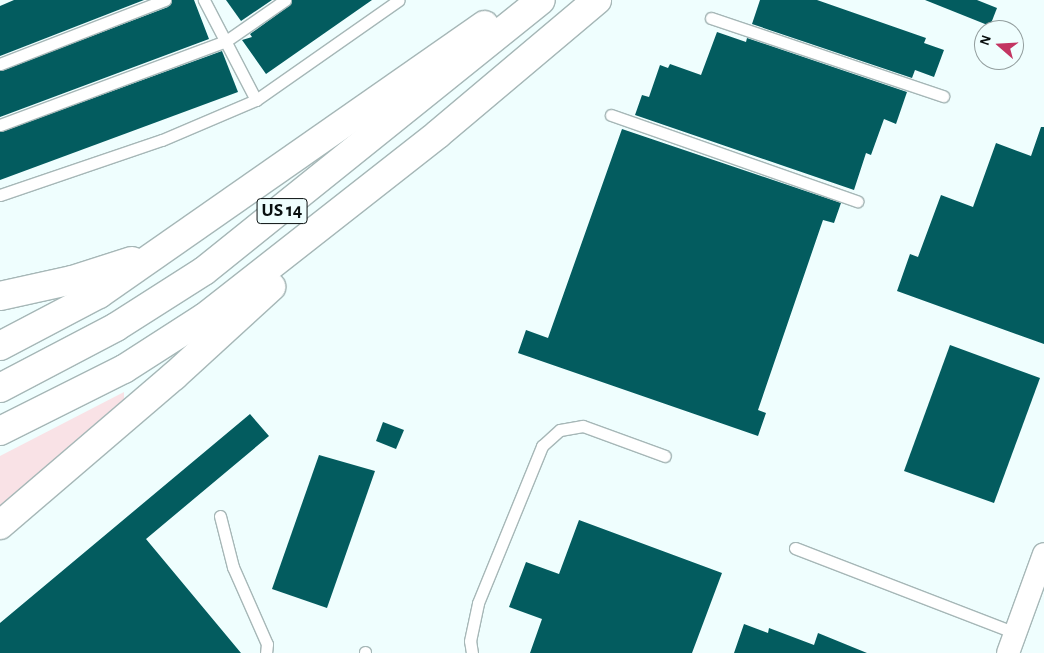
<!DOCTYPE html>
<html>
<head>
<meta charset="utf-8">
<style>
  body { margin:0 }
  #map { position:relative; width:1044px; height:653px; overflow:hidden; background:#effefe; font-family:"Alegreya Sans",sans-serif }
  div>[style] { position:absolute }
  .green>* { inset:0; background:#f9e2e6 }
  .building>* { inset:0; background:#035c5f }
  .roads { filter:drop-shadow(1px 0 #a6b7b7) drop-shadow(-1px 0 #a6b7b7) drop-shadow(0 1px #a6b7b7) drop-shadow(0 -1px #a6b7b7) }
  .service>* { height:11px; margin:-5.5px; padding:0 5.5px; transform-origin:5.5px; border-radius:5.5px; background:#fff }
  .minor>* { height:22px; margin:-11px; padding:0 11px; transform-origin:11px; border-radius:11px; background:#fff }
  .motorway>* { height:28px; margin:-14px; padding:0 14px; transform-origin:14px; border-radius:14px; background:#fff }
  span { translate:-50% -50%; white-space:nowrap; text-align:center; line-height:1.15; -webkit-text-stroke:5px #effefe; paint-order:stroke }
  .shield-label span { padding:1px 4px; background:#effefe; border:1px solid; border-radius:4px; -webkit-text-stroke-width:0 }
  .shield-label { font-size:19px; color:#090f0f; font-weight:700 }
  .north { position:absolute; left:974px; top:20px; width:50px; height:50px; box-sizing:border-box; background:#effefe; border:1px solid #939e9e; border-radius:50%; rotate:289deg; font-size:14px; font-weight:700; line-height:20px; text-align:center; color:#090f0f }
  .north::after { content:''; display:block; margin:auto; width:18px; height:22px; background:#c33562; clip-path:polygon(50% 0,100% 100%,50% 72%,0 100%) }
</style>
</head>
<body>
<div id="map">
  <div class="green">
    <i style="clip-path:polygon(124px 392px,124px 401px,0 509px,0 456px)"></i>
  </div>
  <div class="building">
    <i style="clip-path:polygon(14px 0,144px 0,0 56px,0 6px)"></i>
    <i style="clip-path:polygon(172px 0,194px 0,209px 39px,0 117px,0 71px,168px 7px)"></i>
    <i style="clip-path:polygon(226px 0,272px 0,241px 21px)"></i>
    <i style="clip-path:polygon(292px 0,372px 0,266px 74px,242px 40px,252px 37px,250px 34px,289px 6px)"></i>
    <i style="clip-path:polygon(760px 0,817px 0,926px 38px,924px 43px,944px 50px,934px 77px,915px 70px,912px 78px,752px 24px)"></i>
    <i style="clip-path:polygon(925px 0,977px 0,997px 8px,990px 26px)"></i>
    <i style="clip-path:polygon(717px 32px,746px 42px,747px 38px,907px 92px,896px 124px,884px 119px,871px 155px,866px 153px,854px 190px,635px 115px,642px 95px,649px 97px,660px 65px,668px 68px,670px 64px,701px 75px)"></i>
    <i style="clip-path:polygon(222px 51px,238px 92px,0 180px,0 132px)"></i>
    <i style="clip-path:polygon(1041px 127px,1044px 127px,1044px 344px,897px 291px,910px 254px,918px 257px,941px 195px,973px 207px,996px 143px,1031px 156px)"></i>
    <i style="clip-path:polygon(622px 129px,841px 203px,834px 223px,823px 220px,758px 410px,766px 413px,758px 436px,518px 353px,526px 330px,548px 338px)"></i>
    <i style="clip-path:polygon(950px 345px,1040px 378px,994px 503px,904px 471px)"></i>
    <i style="clip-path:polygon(250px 414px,269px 436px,146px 539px,241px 653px,0 653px,0 623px)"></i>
    <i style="clip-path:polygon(383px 422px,404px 430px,396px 449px,376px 441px)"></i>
    <i style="clip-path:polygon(319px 455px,375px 471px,327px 608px,272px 589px)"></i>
    <i style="clip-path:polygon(579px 520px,722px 573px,692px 653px,530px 653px,542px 619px,509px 607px,526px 562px,559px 574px)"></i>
    <i style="clip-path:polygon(744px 624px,768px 633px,769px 628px,814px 645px,818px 633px,867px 653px,734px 653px)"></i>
  </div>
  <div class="roads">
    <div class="service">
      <i style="left:711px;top:18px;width:245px;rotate:18.6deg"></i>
      <i style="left:0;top:64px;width:177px;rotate:-21.2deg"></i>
      <i style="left:256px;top:100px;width:174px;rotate:-35deg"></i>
      <i style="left:611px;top:115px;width:261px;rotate:19.3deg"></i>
      <i style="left:0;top:125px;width:241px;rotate:-20.4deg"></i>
      <i style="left:226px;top:41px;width:72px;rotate:-34.8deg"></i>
      <i style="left:0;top:195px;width:171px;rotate:-18.8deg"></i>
      <i style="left:162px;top:140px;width:102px;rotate:-23.1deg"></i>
      <i style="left:256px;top:100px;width:113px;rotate:-117.5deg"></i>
      <i style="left:220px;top:516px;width:53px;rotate:75.7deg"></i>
      <i style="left:233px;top:567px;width:84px;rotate:66.2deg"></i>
      <i style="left:267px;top:644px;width:9px;rotate:96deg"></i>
      <i style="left:795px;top:548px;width:236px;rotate:21.1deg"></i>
      <i style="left:365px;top:653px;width:1px;rotate:-90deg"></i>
      <i style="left:472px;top:653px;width:12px;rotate:-99deg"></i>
      <i style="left:470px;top:641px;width:39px;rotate:-78deg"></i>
      <i style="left:478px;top:603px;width:170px;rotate:-67.8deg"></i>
      <i style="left:542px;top:446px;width:24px;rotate:-42deg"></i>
      <i style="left:560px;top:430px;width:23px;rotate:-10deg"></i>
      <i style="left:583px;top:426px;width:87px;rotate:20.1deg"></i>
    </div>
    <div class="minor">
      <i style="left:1008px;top:653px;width:105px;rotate:-70deg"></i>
    </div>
    <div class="motorway">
      <i style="left:0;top:296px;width:74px;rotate:-12.5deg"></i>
      <i style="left:72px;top:280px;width:63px;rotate:-17.6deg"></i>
      <i style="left:0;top:346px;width:112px;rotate:-27.7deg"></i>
      <i style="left:99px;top:294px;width:470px;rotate:-34.9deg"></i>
      <i style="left:0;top:388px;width:131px;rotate:-27.7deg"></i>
      <i style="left:116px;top:327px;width:104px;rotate:-32.5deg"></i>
      <i style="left:204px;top:271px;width:432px;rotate:-38.8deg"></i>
      <i style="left:0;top:431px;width:139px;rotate:-26.6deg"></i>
      <i style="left:124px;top:369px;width:96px;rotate:-32.7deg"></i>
      <i style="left:205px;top:317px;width:296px;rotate:-38.1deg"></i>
      <i style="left:438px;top:134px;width:208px;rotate:-40.1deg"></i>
      <i style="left:0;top:525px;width:229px;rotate:-40.6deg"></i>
      <i style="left:174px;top:376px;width:132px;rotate:-42.5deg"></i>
    </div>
  </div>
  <div class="shield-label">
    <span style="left:282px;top:211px">US 14</span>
  </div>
  <div class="north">N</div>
</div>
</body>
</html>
